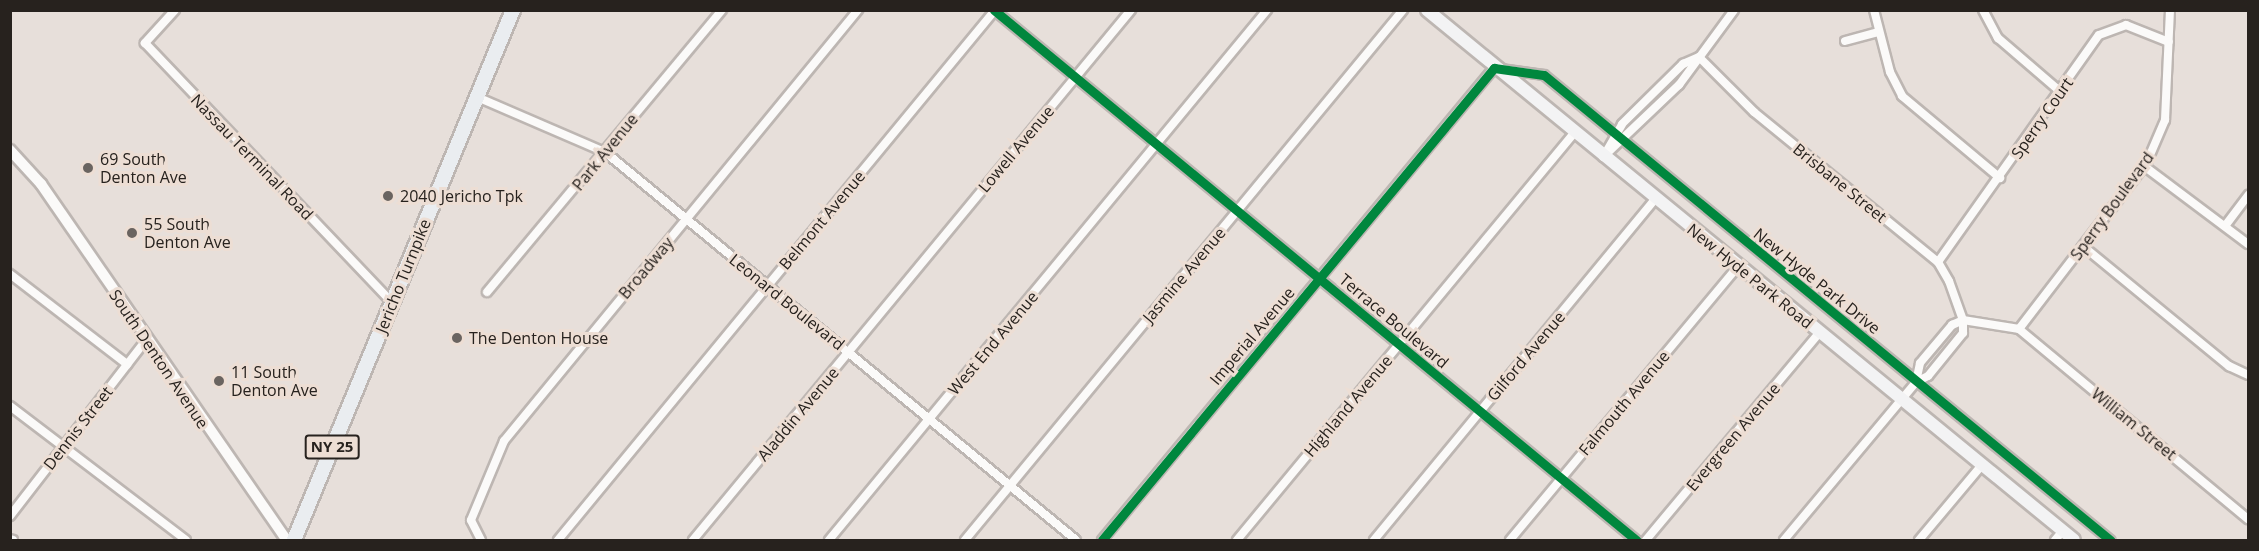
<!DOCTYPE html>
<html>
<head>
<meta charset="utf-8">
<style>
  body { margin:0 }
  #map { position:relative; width:2259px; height:551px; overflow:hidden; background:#e7dfda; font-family:"Open Sans",sans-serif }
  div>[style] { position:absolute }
  .roads { filter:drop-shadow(2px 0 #bdb6b2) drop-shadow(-2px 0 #bdb6b2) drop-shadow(0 2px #bdb6b2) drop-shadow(0 -2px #bdb6b2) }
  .minor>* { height:8px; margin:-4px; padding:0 4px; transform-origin:4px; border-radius:4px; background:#fbfaf9 }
  .tertiary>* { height:10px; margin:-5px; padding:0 5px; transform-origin:5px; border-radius:5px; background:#fbfaf9 }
  .secondary>* { height:12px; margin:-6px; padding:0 6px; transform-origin:6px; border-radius:6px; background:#f3f3f4 }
  .primary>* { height:14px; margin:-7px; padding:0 7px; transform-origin:7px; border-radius:7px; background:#eaedf0 }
  .cycleway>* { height:9px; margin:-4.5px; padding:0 4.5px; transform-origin:4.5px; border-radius:4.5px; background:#00873e }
  .dots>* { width:16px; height:16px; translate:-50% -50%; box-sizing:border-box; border:3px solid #edded4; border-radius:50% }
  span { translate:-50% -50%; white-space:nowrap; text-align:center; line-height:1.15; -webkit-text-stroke:6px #edded4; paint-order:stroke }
  .shield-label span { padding:2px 4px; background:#edded4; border:2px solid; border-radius:4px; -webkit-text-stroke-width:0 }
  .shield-label { font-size:15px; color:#27221e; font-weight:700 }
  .street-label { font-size:16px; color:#27221e }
  .poi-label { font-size:16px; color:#27221e }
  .left { translate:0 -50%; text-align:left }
  .frame { position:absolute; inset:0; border:12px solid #27221e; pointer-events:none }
</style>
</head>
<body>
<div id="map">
  <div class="roads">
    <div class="minor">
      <i style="left:175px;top:10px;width:45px;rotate:132.3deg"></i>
      <i style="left:145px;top:43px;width:358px;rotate:46.4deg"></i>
      <i style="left:994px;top:10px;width:833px;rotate:39.54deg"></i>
      <i style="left:1874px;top:10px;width:64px;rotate:75.5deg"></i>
      <i style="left:1890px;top:72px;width:27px;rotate:63deg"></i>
      <i style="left:1902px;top:96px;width:128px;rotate:39.9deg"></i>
      <i style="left:1983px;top:10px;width:32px;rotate:62deg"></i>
      <i style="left:1998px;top:38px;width:84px;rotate:40.7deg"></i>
      <i style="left:1845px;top:41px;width:35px;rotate:-15deg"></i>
      <i style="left:1699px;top:57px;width:78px;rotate:45deg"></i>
      <i style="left:1754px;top:112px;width:237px;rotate:39.2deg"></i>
      <i style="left:1938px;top:262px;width:22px;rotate:60deg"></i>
      <i style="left:1949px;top:281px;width:41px;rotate:70.3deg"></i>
      <i style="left:1963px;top:320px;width:13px;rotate:90deg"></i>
      <i style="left:1963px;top:333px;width:55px;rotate:129.1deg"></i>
      <i style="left:1928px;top:376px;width:13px;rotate:153deg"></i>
      <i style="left:1916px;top:382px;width:19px;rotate:-78deg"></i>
      <i style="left:1920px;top:363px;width:50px;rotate:-49.9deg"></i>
      <i style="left:1952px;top:325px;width:12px;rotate:-24deg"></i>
      <i style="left:1963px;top:320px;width:57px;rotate:9.1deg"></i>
      <i style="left:2019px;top:329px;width:210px;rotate:-52.5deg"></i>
      <i style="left:2147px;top:162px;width:46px;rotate:-66.8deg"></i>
      <i style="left:2165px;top:120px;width:110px;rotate:-87.4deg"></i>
      <i style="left:477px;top:97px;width:139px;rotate:23.3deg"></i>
      <i style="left:605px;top:152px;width:610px;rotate:39.48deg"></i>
      <i style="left:1605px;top:154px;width:34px;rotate:-60deg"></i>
      <i style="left:1622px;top:124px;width:86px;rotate:-44.5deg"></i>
      <i style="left:1683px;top:64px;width:17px;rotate:-24deg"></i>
      <i style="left:1603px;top:157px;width:105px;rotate:-43.5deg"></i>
      <i style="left:1679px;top:85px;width:93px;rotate:-53.7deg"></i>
      <i style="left:2144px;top:166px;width:130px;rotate:36.9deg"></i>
      <i style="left:2225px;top:226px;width:39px;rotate:-53deg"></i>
      <i style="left:2084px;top:247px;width:188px;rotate:39.4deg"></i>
      <i style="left:2229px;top:366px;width:21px;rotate:25deg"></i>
      <i style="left:1938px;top:262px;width:278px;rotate:-54.7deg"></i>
      <i style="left:2099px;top:35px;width:29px;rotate:-20deg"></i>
      <i style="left:2126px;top:25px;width:46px;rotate:21.6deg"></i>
      <i style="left:10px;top:274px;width:148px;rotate:37.6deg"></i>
      <i style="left:487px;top:292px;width:367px;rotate:-50.2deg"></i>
      <i style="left:2019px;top:329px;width:298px;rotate:39.7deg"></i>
      <i style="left:10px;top:406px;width:221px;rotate:37.3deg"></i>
      <i style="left:10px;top:516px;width:222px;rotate:-52.3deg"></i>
      <i style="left:10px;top:539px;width:3px;rotate:18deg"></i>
      <i style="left:481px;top:540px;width:22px;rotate:-117deg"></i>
      <i style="left:471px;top:520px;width:86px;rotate:-67.3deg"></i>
      <i style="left:504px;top:441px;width:558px;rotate:-50.6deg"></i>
      <i style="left:558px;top:540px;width:687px;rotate:-50.49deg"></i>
      <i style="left:693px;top:540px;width:688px;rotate:-50.43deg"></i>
      <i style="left:829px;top:540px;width:688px;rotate:-50.43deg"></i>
      <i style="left:965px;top:540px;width:688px;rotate:-50.43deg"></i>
      <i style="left:1102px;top:540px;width:614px;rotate:-50.29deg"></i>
      <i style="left:1494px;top:68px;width:50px;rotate:8deg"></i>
      <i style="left:1544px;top:75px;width:733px;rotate:39.4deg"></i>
      <i style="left:1237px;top:540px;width:528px;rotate:-50.37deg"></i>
      <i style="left:1374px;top:540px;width:442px;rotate:-50.5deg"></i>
      <i style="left:1510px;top:540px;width:356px;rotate:-50.2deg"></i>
      <i style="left:1646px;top:540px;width:270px;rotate:-50.1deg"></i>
      <i style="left:1784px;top:540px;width:206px;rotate:-50.1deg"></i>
      <i style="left:1919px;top:540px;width:98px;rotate:-50deg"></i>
      <i style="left:2055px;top:540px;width:11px;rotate:-49deg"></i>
    </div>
    <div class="tertiary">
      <i style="left:10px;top:150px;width:46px;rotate:47.6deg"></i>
      <i style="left:41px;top:184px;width:433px;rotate:55.4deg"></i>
    </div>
    <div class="secondary">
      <i style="left:1427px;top:10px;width:836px;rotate:39.32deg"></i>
    </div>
    <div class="primary">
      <i style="left:294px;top:540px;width:573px;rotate:-67.55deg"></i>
    </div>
  </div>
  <div class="cycleway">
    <i style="left:994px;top:10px;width:833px;rotate:39.54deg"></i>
    <i style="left:1102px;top:540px;width:614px;rotate:-50.29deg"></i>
    <i style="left:1494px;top:68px;width:50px;rotate:8deg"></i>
    <i style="left:1544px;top:75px;width:733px;rotate:39.4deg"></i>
  </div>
  <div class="dots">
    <i style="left:88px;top:168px;background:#6a6460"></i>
    <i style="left:388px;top:196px;background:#6a6460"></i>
    <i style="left:132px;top:233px;background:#6a6460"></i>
    <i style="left:457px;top:338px;background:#6a6460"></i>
    <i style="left:219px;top:381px;background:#6a6460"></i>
  </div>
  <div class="shield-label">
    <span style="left:332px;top:447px">NY 25</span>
  </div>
  <div class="street-label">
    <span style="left:2042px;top:118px;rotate:-55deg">Sperry Court</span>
    <span style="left:1016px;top:149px;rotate:-50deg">Lowell Avenue</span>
    <span style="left:605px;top:152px;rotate:-51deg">Park Avenue</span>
    <span style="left:252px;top:157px;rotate:46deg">Nassau Terminal Road</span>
    <span style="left:1840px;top:183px;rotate:39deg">Brisbane Street</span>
    <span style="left:2112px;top:206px;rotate:-54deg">Sperry Boulevard</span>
    <span style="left:822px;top:220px;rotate:-50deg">Belmont Avenue</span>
    <span style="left:646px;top:268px;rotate:-50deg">Broadway</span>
    <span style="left:1184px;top:275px;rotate:-50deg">Jasmine Avenue</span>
    <span style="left:403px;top:276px;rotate:-68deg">Jericho Turnpike</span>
    <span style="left:1750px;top:276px;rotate:39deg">New Hyde Park Road</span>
    <span style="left:1817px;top:281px;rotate:39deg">New Hyde Park Drive</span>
    <span style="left:787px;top:302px;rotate:39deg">Leonard Boulevard</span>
    <span style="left:1394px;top:321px;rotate:40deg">Terrace Boulevard</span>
    <span style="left:1252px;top:336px;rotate:-50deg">Imperial Avenue</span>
    <span style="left:993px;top:343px;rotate:-50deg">West End Avenue</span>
    <span style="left:1526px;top:356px;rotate:-50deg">Gilford Avenue</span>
    <span style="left:159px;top:359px;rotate:56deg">South Denton Avenue</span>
    <span style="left:1624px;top:403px;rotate:-50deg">Falmouth Avenue</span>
    <span style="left:1348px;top:406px;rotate:-50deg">Highland Avenue</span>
    <span style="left:798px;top:414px;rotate:-50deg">Aladdin Avenue</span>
    <span style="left:2134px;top:424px;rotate:39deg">William Street</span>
    <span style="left:78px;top:428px;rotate:-52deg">Dennis Street</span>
    <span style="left:1733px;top:437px;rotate:-50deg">Evergreen Avenue</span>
  </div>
  <div class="poi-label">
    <span class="left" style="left:100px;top:168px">69 South<br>Denton Ave</span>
    <span class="left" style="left:400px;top:196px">2040 Jericho Tpk</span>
    <span class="left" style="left:144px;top:233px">55 South<br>Denton Ave</span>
    <span class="left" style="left:469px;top:338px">The Denton House</span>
    <span class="left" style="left:231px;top:381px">11 South<br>Denton Ave</span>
  </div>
  <div class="frame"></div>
</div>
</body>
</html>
